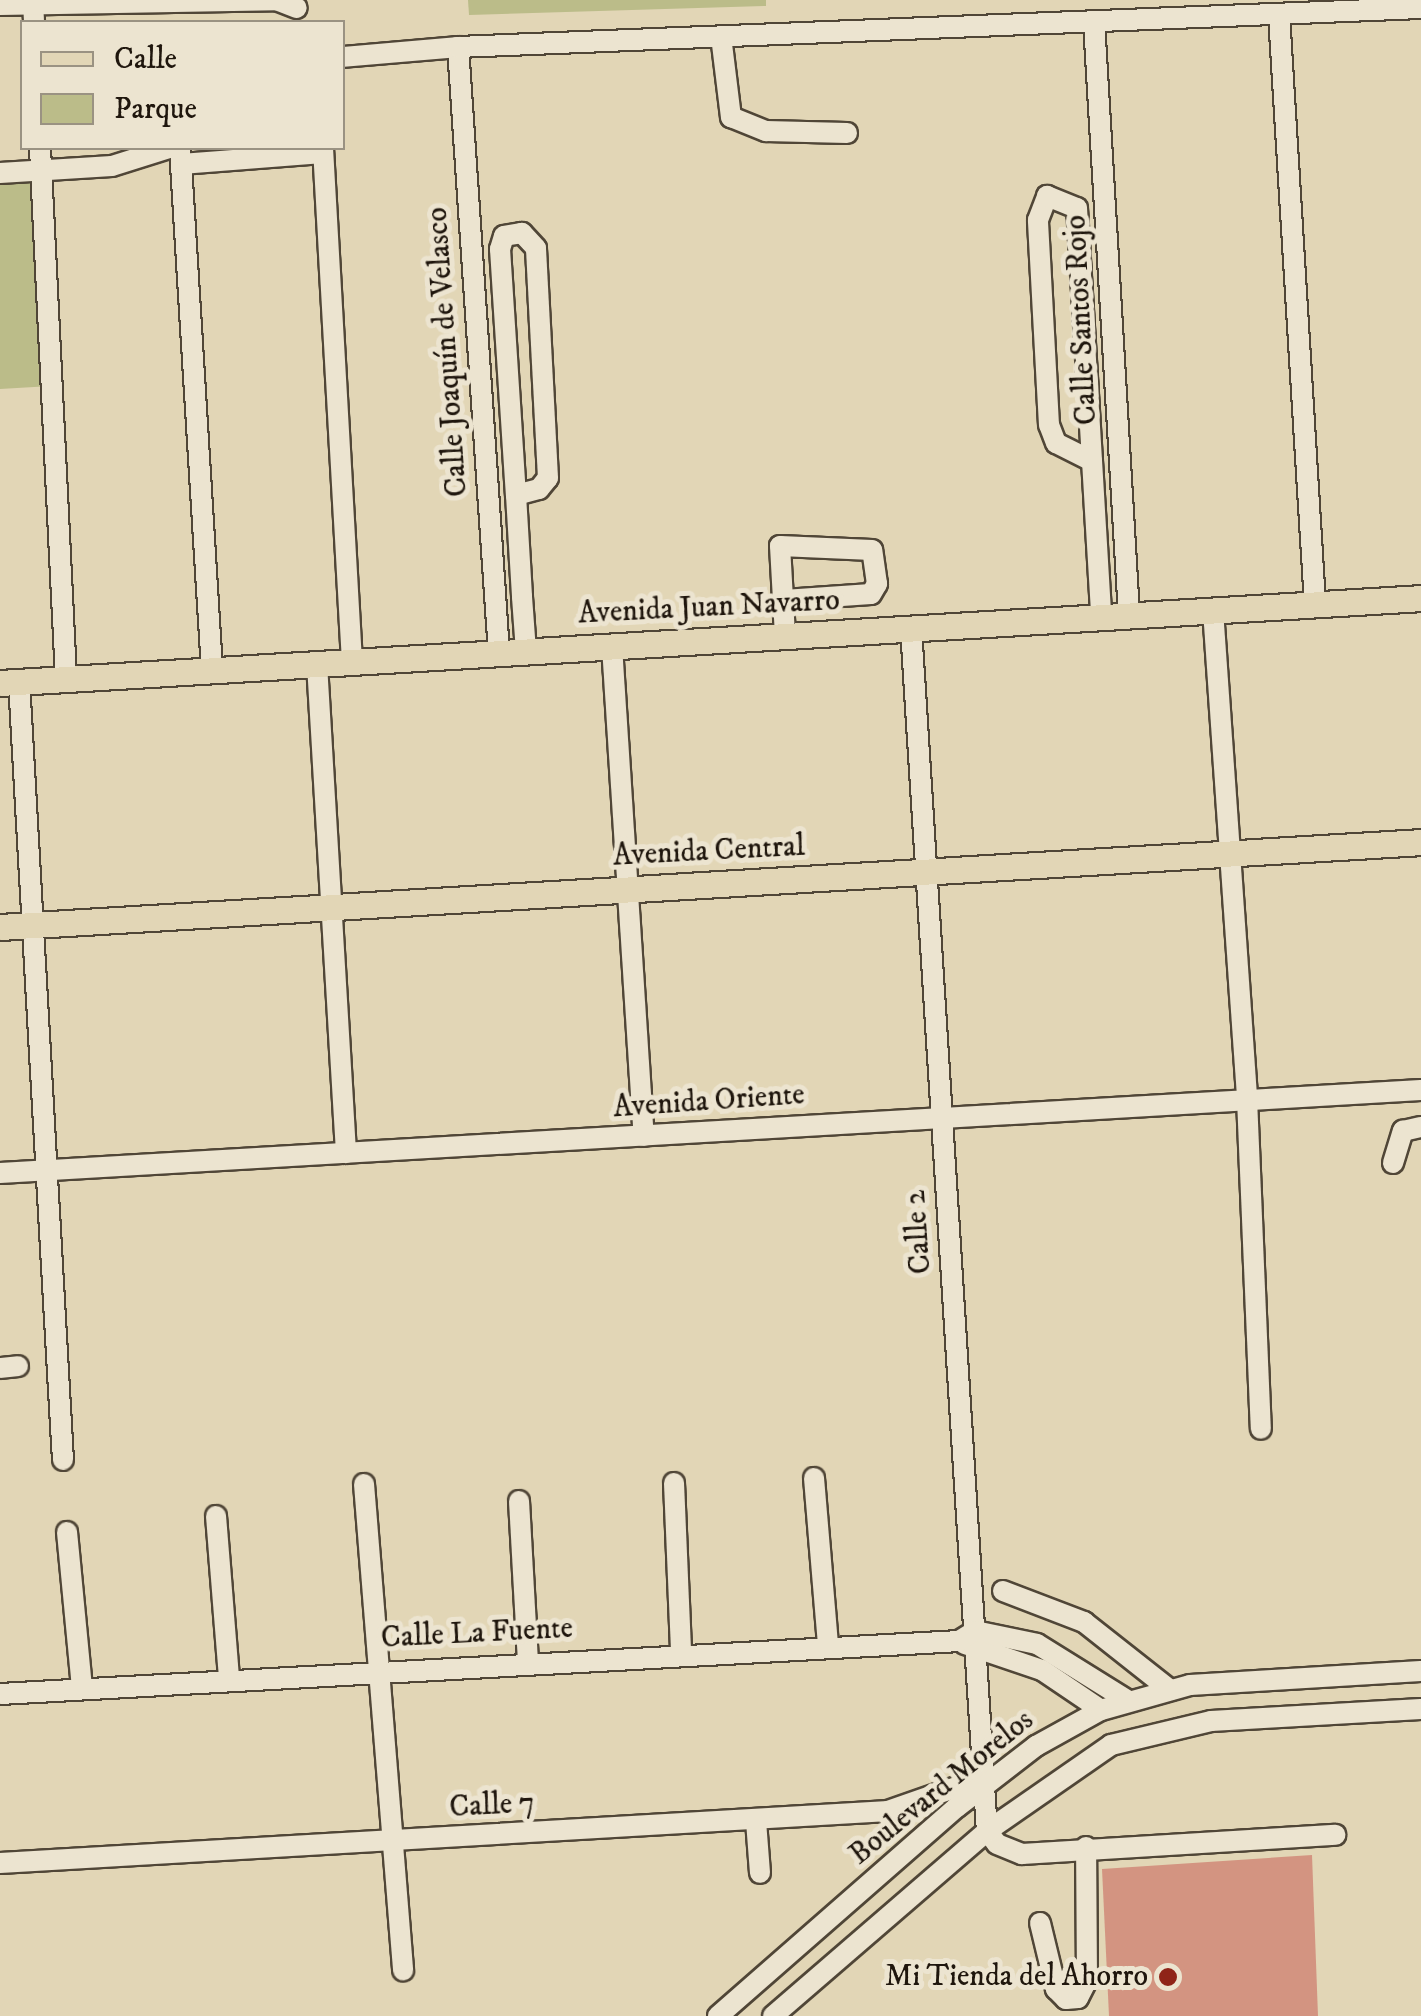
<!DOCTYPE html>
<html>
<head>
<meta charset="utf-8">
<style>
  body { margin:0 }
  #map { position:relative; width:1421px; height:2016px; overflow:hidden; background:#e2d6b6; font-family:"IM FELL DW Pica",serif }
  div>[style] { position:absolute }
  .green>* { inset:0; background:#bbbc89 }
  .building>* { inset:0; background:#d39481 }
  .roads { filter:drop-shadow(2px 0 #504637) drop-shadow(-2px 0 #504637) drop-shadow(0 2px #504637) drop-shadow(0 -2px #504637) }
  .minor>* { height:20px; margin:-10px; padding:0 10px; transform-origin:10px; border-radius:10px; background:#ece4d0 }
  .major>* { height:25px; margin:-12.5px; padding:0 12.5px; transform-origin:12.5px; border-radius:12.5px; background:#e2d6b6 }
  .dots>* { width:28px; height:28px; translate:-50% -50%; box-sizing:border-box; border:5px solid #ece4d0; border-radius:50% }
  span { translate:-50% -50%; white-space:nowrap; text-align:center; line-height:1.15; -webkit-text-stroke:10px #ece4d0; paint-order:stroke }
  .street-label { font-size:30px; color:#1f160d }
  .poi-label { font-size:30px; color:#1f160d }
  .right { translate:-100% -50%; text-align:right }
  .legend { position:absolute; left:20px; top:20px; width:325px; height:130px; box-sizing:border-box; background:#ece4d0; border:2px solid #9a9282; margin:0; padding:12px 18px; list-style:none; font-size:30px; color:#1f160d }
  .legend li { display:flex; align-items:center; gap:20px; height:50px }
  .legend b { width:50px; border:2px solid #9a9282 }
</style>
</head>
<body>
<div id="map">
  <div class="green">
    <i style="clip-path:polygon(468px 0,766px 0,766px 6px,469px 15px)"></i>
    <i style="clip-path:polygon(41px 181px,51px 386px,0 389px,0 182px)"></i>
  </div>
  <div class="building">
    <i style="clip-path:polygon(1312px 1855px,1318px 2016px,1109px 2016px,1102px 1869px)"></i>
  </div>
  <div class="roads">
    <div class="minor">
      <i style="left:33px;top:2px;width:20px;rotate:87deg"></i>
      <i style="left:0;top:5px;width:276px;rotate:-1deg"></i>
      <i style="left:276px;top:0;width:22px;rotate:21deg"></i>
      <i style="left:1279px;top:15px;width:590px;rotate:86.5deg"></i>
      <i style="left:1094px;top:22px;width:594px;rotate:86.62deg"></i>
      <i style="left:721px;top:36px;width:82px;rotate:83deg"></i>
      <i style="left:731px;top:117px;width:38px;rotate:22deg"></i>
      <i style="left:766px;top:131px;width:81px;rotate:1.4deg"></i>
      <i style="left:458px;top:47px;width:607px;rotate:86.13deg"></i>
      <i style="left:342px;top:57px;width:116px;rotate:-4.9deg"></i>
      <i style="left:458px;top:47px;width:964px;rotate:-2.32deg"></i>
      <i style="left:40px;top:148px;width:530px;rotate:87.19deg"></i>
      <i style="left:180px;top:148px;width:523px;rotate:86.49deg"></i>
      <i style="left:323px;top:148px;width:515px;rotate:86.77deg"></i>
      <i style="left:181px;top:164px;width:142px;rotate:-4.4deg"></i>
      <i style="left:0;top:173px;width:112px;rotate:-3.6deg"></i>
      <i style="left:112px;top:166px;width:60px;rotate:-17.5deg"></i>
      <i style="left:1092px;top:461px;width:40px;rotate:-153.4deg"></i>
      <i style="left:1056px;top:443px;width:19px;rotate:-111deg"></i>
      <i style="left:1049px;top:425px;width:205px;rotate:-93.1deg"></i>
      <i style="left:1038px;top:220px;width:26px;rotate:-69deg"></i>
      <i style="left:1047px;top:196px;width:32px;rotate:22deg"></i>
      <i style="left:1077px;top:208px;width:410px;rotate:86.6deg"></i>
      <i style="left:516px;top:495px;width:24px;rotate:-15deg"></i>
      <i style="left:539px;top:489px;width:14px;rotate:-51deg"></i>
      <i style="left:548px;top:478px;width:230px;rotate:-93deg"></i>
      <i style="left:536px;top:248px;width:21px;rotate:-133deg"></i>
      <i style="left:522px;top:233px;width:18px;rotate:171deg"></i>
      <i style="left:504px;top:236px;width:14px;rotate:107deg"></i>
      <i style="left:500px;top:249px;width:247px;rotate:86.3deg"></i>
      <i style="left:516px;top:495px;width:102px;rotate:86.6deg"></i>
      <i style="left:522px;top:597px;width:54px;rotate:85.8deg"></i>
      <i style="left:784px;top:600px;width:87px;rotate:-3.9deg"></i>
      <i style="left:871px;top:594px;width:12px;rotate:-59deg"></i>
      <i style="left:877px;top:584px;width:34px;rotate:-98deg"></i>
      <i style="left:872px;top:550px;width:92px;rotate:-177.5deg"></i>
      <i style="left:780px;top:546px;width:90px;rotate:86.8deg"></i>
      <i style="left:1213px;top:610px;width:490px;rotate:86deg"></i>
      <i style="left:1247px;top:1099px;width:330px;rotate:87.6deg"></i>
      <i style="left:911px;top:628px;width:1205px;rotate:86.39deg"></i>
      <i style="left:987px;top:1831px;width:16px;rotate:52deg"></i>
      <i style="left:997px;top:1844px;width:27px;rotate:22deg"></i>
      <i style="left:1022px;top:1854px;width:314px;rotate:-3.5deg"></i>
      <i style="left:612px;top:646px;width:491px;rotate:86.3deg"></i>
      <i style="left:317px;top:664px;width:490px;rotate:86.6deg"></i>
      <i style="left:19px;top:681px;width:780px;rotate:86.77deg"></i>
      <i style="left:1393px;top:1163px;width:34px;rotate:-73deg"></i>
      <i style="left:1403px;top:1131px;width:18px;rotate:-13deg"></i>
      <i style="left:0;top:1173px;width:1423px;rotate:-3.34deg"></i>
      <i style="left:0;top:1368px;width:18px;rotate:-6deg"></i>
      <i style="left:814px;top:1478px;width:168px;rotate:85.2deg"></i>
      <i style="left:674px;top:1483px;width:170px;rotate:87.6deg"></i>
      <i style="left:364px;top:1484px;width:488px;rotate:85.4deg"></i>
      <i style="left:519px;top:1501px;width:161px;rotate:86.8deg"></i>
      <i style="left:216px;top:1516px;width:163px;rotate:85.4deg"></i>
      <i style="left:67px;top:1532px;width:157px;rotate:84.5deg"></i>
      <i style="left:1003px;top:1591px;width:87px;rotate:20.9deg"></i>
      <i style="left:1084px;top:1622px;width:110px;rotate:38.3deg"></i>
      <i style="left:965px;top:1644px;width:81px;rotate:18.7deg"></i>
      <i style="left:1042px;top:1670px;width:71px;rotate:34.1deg"></i>
      <i style="left:0;top:1694px;width:960px;rotate:-3.16deg"></i>
      <i style="left:959px;top:1641px;width:19px;rotate:-32deg"></i>
      <i style="left:975px;top:1631px;width:63px;rotate:11.8deg"></i>
      <i style="left:1037px;top:1644px;width:106px;rotate:31.9deg"></i>
      <i style="left:756px;top:1821px;width:52px;rotate:85.6deg"></i>
      <i style="left:0;top:1863px;width:890px;rotate:-3.35deg"></i>
      <i style="left:888px;top:1811px;width:100px;rotate:-19.3deg"></i>
      <i style="left:1040px;top:1923px;width:68px;rotate:76.4deg"></i>
      <i style="left:1056px;top:1989px;width:14px;rotate:45deg"></i>
      <i style="left:1066px;top:1999px;width:12px;rotate:-5deg"></i>
      <i style="left:1078px;top:1998px;width:20px;rotate:-63deg"></i>
      <i style="left:1087px;top:1980px;width:133px;rotate:-90.4deg"></i>
      <i style="left:718px;top:2016px;width:317px;rotate:-41.2deg"></i>
      <i style="left:957px;top:1807px;width:100px;rotate:-37.7deg"></i>
      <i style="left:1036px;top:1746px;width:74px;rotate:-29deg"></i>
      <i style="left:1101px;top:1710px;width:92px;rotate:-15.7deg"></i>
      <i style="left:1190px;top:1685px;width:231px;rotate:-3.5deg"></i>
      <i style="left:773px;top:2016px;width:283px;rotate:-40.8deg"></i>
      <i style="left:987px;top:1831px;width:151px;rotate:-34.7deg"></i>
      <i style="left:1111px;top:1745px;width:103px;rotate:-13.5deg"></i>
      <i style="left:1211px;top:1721px;width:210px;rotate:-3.3deg"></i>
    </div>
    <div class="major">
      <i style="left:0;top:683px;width:1424px;rotate:-3.42deg"></i>
      <i style="left:0;top:927px;width:1424px;rotate:-3.42deg"></i>
    </div>
  </div>
  <div class="dots">
    <i style="left:1168px;top:1977px;background:#8f2418"></i>
  </div>
  <div class="street-label">
    <span style="left:1082px;top:320px;rotate:-93deg">Calle Santos Rojo</span>
    <span style="left:448px;top:352px;rotate:-94deg">Calle Joaquín de Velasco</span>
    <span style="left:709px;top:608px;rotate:-3deg">Avenida Juan Navarro</span>
    <span style="left:709px;top:852px;rotate:-3deg">Avenida Central</span>
    <span style="left:709px;top:1102px;rotate:-4deg">Avenida Oriente</span>
    <span style="left:919px;top:1232px;rotate:-94deg">Calle 2</span>
    <span style="left:477px;top:1634px;rotate:-3deg">Calle La Fuente</span>
    <span style="left:942px;top:1788px;rotate:-39deg">Boulevard Morelos</span>
    <span style="left:492px;top:1806px;rotate:-3deg">Calle 7</span>
  </div>
  <div class="poi-label">
    <span class="right" style="left:1148px;top:1977px">Mi Tienda del Ahorro</span>
  </div>
  <ul class="legend">
  <li><b style="height:12px;background:#e2d6b6"></b>Calle</li>
  <li><b style="height:28px;background:#bbbc89"></b>Parque</li>
  </ul>
</div>
</body>
</html>
